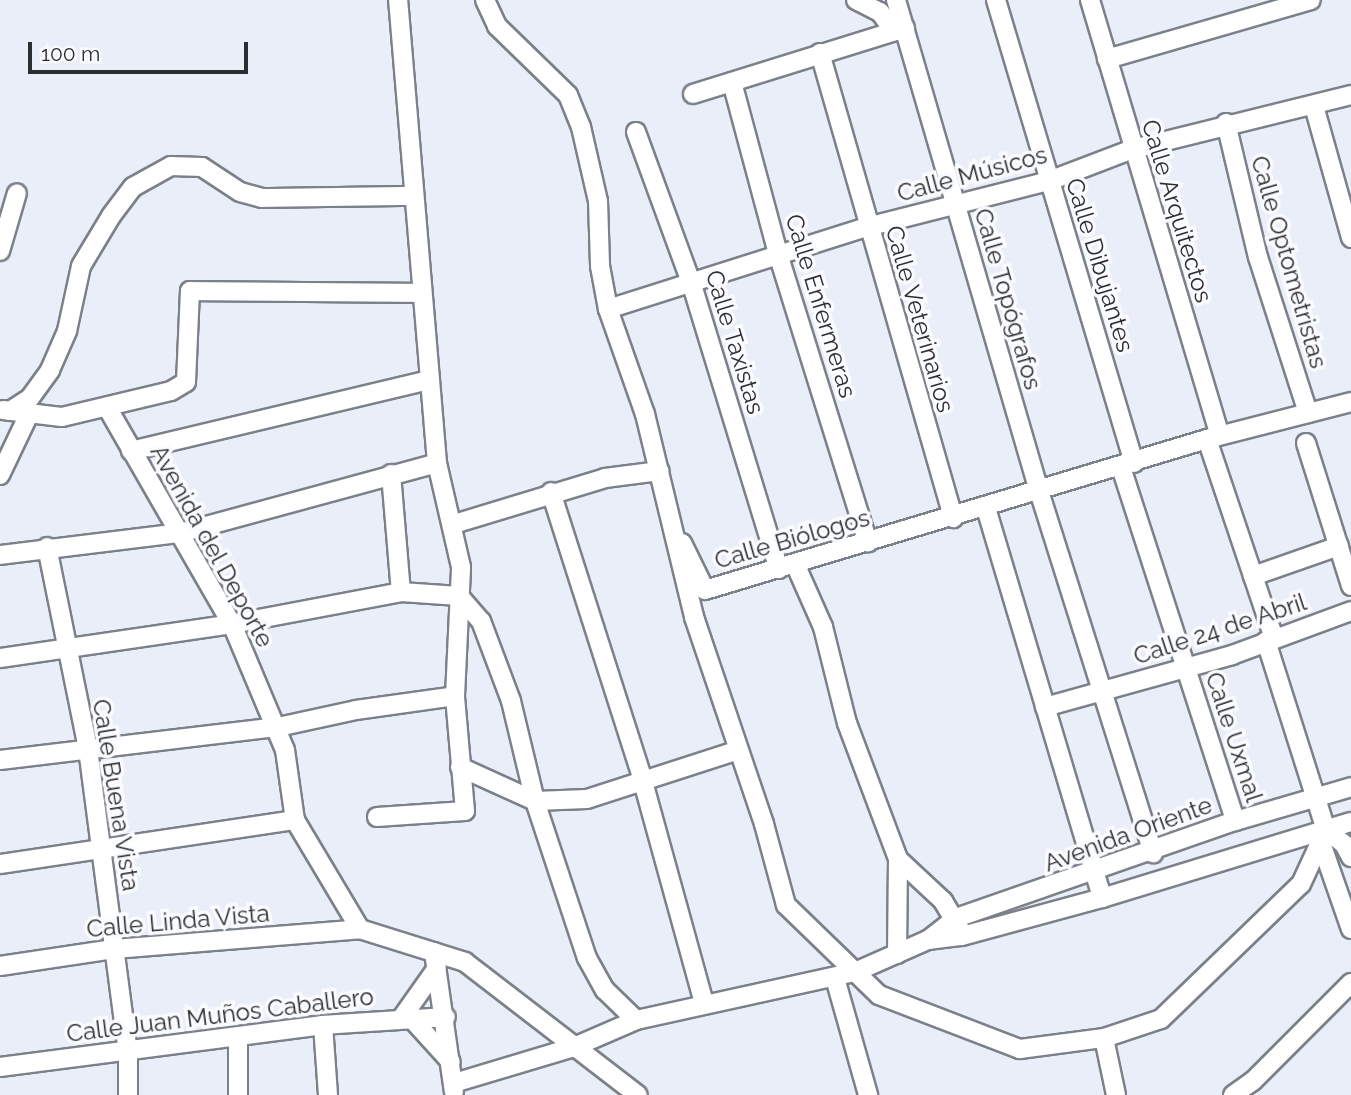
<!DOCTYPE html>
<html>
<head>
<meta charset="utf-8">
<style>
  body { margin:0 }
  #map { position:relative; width:1351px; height:1095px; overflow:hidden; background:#e9eef8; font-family:Raleway,sans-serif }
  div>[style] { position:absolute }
  .roads { filter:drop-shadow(2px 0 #7c8089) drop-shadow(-2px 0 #7c8089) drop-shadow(0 2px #7c8089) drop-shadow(0 -2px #7c8089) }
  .minor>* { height:18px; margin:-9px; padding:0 9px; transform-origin:9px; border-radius:9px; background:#fff }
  span { translate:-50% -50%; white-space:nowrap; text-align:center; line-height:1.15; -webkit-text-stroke:7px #f9fbff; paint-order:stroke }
  .street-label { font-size:24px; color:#2c2e32 }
  .scale { position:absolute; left:28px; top:42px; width:220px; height:32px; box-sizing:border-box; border:4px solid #2c2e32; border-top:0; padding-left:9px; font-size:21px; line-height:24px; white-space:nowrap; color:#2c2e32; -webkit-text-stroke:5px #f9fbff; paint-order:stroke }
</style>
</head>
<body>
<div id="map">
  <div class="roads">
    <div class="minor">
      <i style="left:485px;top:0;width:29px;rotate:65deg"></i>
      <i style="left:497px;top:26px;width:99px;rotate:44.2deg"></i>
      <i style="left:568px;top:95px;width:35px;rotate:68deg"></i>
      <i style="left:581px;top:127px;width:76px;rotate:77.1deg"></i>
      <i style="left:598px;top:201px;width:65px;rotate:88.2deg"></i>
      <i style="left:600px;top:266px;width:44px;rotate:79.5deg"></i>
      <i style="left:608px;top:309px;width:111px;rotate:70.6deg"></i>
      <i style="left:645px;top:414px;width:209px;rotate:76.4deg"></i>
      <i style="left:694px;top:617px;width:219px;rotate:71.3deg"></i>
      <i style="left:764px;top:824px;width:84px;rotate:74.8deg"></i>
      <i style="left:786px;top:905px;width:129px;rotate:44.1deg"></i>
      <i style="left:879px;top:995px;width:151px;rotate:21deg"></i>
      <i style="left:1020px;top:1049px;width:85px;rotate:-7.5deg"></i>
      <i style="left:1104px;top:1038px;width:60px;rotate:-18.4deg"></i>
      <i style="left:1161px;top:1019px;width:194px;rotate:-44deg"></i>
      <i style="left:1301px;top:884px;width:60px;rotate:-65.2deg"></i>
      <i style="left:856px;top:0;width:27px;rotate:27deg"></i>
      <i style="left:880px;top:12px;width:24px;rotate:54deg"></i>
      <i style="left:896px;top:0;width:511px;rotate:73.76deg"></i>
      <i style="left:1039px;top:491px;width:380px;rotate:72.5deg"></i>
      <i style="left:996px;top:0;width:483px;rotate:73.4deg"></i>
      <i style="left:1090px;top:0;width:454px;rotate:73.4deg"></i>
      <i style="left:820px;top:53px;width:484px;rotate:74deg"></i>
      <i style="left:1107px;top:59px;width:212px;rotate:-16.1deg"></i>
      <i style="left:732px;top:82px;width:181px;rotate:75deg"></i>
      <i style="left:779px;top:257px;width:299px;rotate:72.7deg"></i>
      <i style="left:693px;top:94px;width:222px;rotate:-17.3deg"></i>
      <i style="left:1314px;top:106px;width:137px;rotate:74.3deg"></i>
      <i style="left:1226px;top:123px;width:138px;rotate:76.6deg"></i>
      <i style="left:1258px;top:257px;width:164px;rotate:72.2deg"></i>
      <i style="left:636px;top:132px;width:163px;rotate:69.9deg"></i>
      <i style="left:692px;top:285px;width:297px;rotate:73deg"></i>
      <i style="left:0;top:251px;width:60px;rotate:-73.7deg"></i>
      <i style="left:608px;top:309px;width:272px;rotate:-17.6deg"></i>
      <i style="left:867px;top:227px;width:188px;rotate:-14.2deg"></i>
      <i style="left:1049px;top:181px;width:90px;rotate:-20.9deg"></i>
      <i style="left:1133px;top:149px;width:225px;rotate:-13.9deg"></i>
      <i style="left:107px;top:407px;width:250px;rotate:60.1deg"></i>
      <i style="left:232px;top:624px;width:137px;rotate:67.2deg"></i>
      <i style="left:285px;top:750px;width:71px;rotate:81.9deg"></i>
      <i style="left:295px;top:820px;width:127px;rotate:59.2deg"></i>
      <i style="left:360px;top:929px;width:110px;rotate:17.4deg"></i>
      <i style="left:465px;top:962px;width:218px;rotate:37.6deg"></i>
      <i style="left:3px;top:410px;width:59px;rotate:6.8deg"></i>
      <i style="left:62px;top:417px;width:112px;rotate:-13.4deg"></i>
      <i style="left:171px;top:391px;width:17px;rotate:-31deg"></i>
      <i style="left:186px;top:382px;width:91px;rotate:-87.5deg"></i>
      <i style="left:190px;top:291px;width:230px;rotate:0.5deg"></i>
      <i style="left:10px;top:411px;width:24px;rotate:-33deg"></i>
      <i style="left:30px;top:398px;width:34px;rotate:-54deg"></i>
      <i style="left:50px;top:370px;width:43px;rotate:-66.4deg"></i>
      <i style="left:67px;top:331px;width:66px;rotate:-77.8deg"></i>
      <i style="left:81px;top:266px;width:58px;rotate:-59deg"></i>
      <i style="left:111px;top:216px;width:36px;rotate:-53deg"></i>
      <i style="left:133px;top:187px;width:43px;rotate:-28.9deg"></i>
      <i style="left:171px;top:166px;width:31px;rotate:2deg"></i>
      <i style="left:202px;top:167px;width:45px;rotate:33.3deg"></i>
      <i style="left:240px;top:192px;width:23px;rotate:15deg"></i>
      <i style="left:262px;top:198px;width:149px;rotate:-0.8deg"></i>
      <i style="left:1207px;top:439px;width:210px;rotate:71.4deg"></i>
      <i style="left:1306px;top:443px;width:150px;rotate:72.5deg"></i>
      <i style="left:131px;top:451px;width:306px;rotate:-13.4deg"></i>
      <i style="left:1121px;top:467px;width:372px;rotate:72.1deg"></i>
      <i style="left:391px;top:474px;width:118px;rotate:85.2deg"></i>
      <i style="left:0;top:475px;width:65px;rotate:-64.6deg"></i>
      <i style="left:551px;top:492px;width:300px;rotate:72.3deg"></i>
      <i style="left:642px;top:778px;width:233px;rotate:74.6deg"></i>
      <i style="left:986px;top:508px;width:407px;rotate:73.4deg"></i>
      <i style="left:454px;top:524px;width:158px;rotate:-16.9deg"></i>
      <i style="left:605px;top:478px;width:55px;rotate:-7.3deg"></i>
      <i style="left:682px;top:543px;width:52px;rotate:63.9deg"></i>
      <i style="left:705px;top:590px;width:524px;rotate:-16.74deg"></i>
      <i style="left:1207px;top:439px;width:149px;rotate:-14.4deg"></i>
      <i style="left:47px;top:547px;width:206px;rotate:78.5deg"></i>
      <i style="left:88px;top:749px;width:305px;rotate:82.5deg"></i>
      <i style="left:128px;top:1051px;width:44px;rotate:90deg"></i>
      <i style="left:0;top:555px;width:181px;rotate:-7deg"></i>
      <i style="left:180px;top:533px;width:266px;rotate:-15.2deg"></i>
      <i style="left:796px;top:566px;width:67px;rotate:66.1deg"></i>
      <i style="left:823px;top:627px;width:99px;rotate:76deg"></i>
      <i style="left:847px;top:723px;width:145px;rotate:69.4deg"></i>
      <i style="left:898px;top:859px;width:95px;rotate:90.6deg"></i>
      <i style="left:1253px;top:576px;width:91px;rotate:-19.2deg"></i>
      <i style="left:1266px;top:641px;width:198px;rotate:72.4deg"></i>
      <i style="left:0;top:658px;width:234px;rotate:-8.3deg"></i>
      <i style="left:232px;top:624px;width:172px;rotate:-10.7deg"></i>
      <i style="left:401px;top:592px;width:58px;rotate:3.9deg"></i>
      <i style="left:459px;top:596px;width:33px;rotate:49deg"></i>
      <i style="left:481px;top:621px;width:85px;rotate:69.4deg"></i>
      <i style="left:511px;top:701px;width:103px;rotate:76.5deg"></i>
      <i style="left:535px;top:801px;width:165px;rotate:71.7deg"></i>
      <i style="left:587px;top:958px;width:37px;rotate:61deg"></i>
      <i style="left:605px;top:990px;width:43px;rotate:44.1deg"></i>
      <i style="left:1045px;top:707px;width:194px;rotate:-15.5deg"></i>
      <i style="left:1232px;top:655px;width:127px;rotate:-20.3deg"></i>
      <i style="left:0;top:760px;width:280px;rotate:-6.8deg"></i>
      <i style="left:278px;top:727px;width:80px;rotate:-12.3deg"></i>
      <i style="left:356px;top:710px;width:100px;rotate:-8deg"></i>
      <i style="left:460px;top:767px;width:82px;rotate:24.4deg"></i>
      <i style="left:535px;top:801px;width:52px;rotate:-2.2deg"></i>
      <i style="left:587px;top:799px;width:157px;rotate:-17.9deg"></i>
      <i style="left:377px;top:817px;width:88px;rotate:-3.9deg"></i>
      <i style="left:465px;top:811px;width:115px;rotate:-95deg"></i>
      <i style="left:455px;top:696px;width:129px;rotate:-87.3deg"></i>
      <i style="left:461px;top:567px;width:107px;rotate:-103deg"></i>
      <i style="left:437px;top:463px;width:465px;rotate:-94.8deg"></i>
      <i style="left:1326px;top:830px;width:23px;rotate:38deg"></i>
      <i style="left:1344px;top:844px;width:15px;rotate:62deg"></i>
      <i style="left:1321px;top:843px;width:91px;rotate:70.8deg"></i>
      <i style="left:898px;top:859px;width:62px;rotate:43deg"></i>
      <i style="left:943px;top:901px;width:33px;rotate:59deg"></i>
      <i style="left:0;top:864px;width:298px;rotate:-8.5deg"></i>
      <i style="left:928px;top:940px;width:34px;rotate:-7deg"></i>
      <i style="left:962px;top:936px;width:145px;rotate:-15.2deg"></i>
      <i style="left:1102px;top:898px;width:260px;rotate:-17deg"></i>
      <i style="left:434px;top:952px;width:141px;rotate:81.9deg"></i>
      <i style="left:0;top:966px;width:115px;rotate:-8.5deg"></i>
      <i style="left:114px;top:949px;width:247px;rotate:-4.6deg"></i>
      <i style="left:835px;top:978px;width:122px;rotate:74.2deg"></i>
      <i style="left:411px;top:1018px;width:59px;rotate:47.7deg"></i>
      <i style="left:401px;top:1019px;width:62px;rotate:-54.8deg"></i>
      <i style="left:323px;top:1025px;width:70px;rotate:85.9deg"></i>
      <i style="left:238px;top:1037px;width:58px;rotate:90deg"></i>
      <i style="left:1104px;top:1038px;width:58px;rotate:78.1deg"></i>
      <i style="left:0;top:1067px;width:326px;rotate:-7.4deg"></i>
      <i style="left:323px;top:1025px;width:123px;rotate:-3.7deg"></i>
      <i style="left:454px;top:1083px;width:125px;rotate:-16.7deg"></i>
      <i style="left:574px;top:1047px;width:68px;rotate:-23.5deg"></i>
      <i style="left:636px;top:1020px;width:224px;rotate:-12.4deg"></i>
      <i style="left:855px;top:972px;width:80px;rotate:-23.7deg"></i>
      <i style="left:928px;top:940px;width:36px;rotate:-38deg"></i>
      <i style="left:956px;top:918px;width:295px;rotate:-19.2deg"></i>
      <i style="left:1235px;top:821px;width:121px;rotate:-16.3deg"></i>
      <i style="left:1233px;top:1095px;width:24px;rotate:-35deg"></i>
      <i style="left:1253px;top:1081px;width:139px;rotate:-45deg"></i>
    </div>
  </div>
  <div class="street-label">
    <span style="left:972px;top:174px;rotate:-15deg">Calle Músicos</span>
    <span style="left:1177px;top:211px;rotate:73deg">Calle Arquitectos</span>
    <span style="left:1289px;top:262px;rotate:74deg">Calle Optometristas</span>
    <span style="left:1100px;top:265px;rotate:73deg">Calle Dibujantes</span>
    <span style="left:1008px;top:299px;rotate:74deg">Calle Topógrafos</span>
    <span style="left:821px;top:306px;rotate:73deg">Calle Enfermeras</span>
    <span style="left:920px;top:319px;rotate:74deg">Calle Veterinarios</span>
    <span style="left:735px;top:342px;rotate:73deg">Calle Taxistas</span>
    <span style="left:792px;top:539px;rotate:-16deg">Calle Biólogos</span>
    <span style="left:212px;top:546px;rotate:61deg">Avenida del Deporte</span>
    <span style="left:1220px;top:629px;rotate:-18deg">Calle 24 de Abril</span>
    <span style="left:1234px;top:737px;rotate:72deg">Calle Uxmal</span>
    <span style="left:116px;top:795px;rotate:81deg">Calle Buena Vista</span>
    <span style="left:1128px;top:834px;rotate:-20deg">Avenida Oriente</span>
    <span style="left:178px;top:921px;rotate:-5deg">Calle Linda Vista</span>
    <span style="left:220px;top:1015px;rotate:-7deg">Calle Juan Muños Caballero</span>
  </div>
  <div class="scale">100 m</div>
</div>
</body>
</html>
